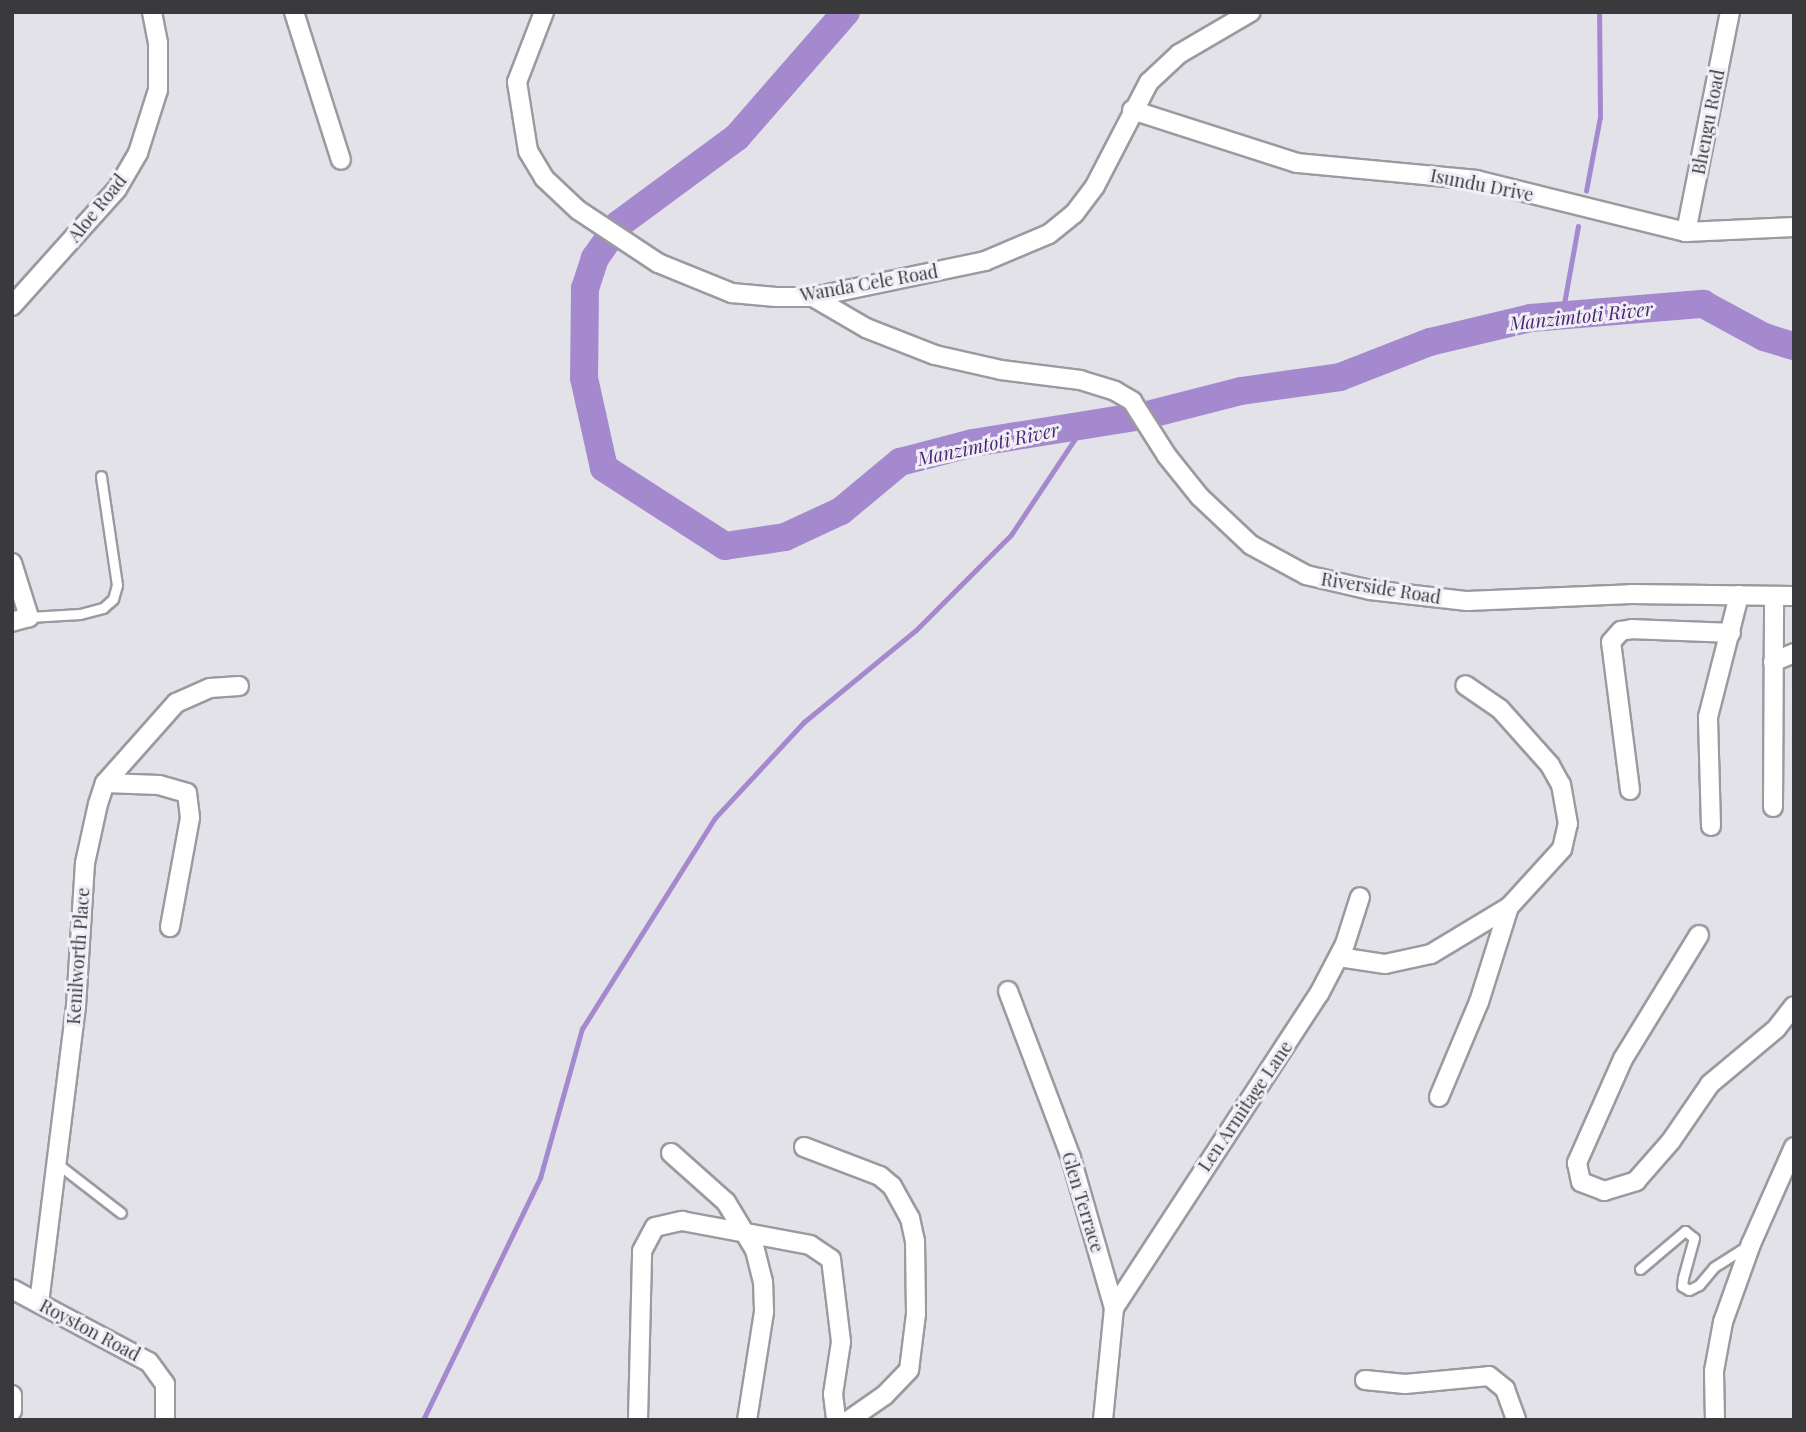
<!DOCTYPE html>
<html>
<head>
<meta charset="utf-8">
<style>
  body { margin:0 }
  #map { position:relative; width:1806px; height:1432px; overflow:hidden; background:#e4e2e9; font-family:"Playfair Display",serif }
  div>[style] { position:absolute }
  .stream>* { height:4.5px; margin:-2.25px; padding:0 2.25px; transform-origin:2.25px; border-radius:2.25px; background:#a489cf }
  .river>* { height:28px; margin:-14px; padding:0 14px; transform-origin:14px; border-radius:14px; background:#a489cf }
  .roads { filter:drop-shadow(2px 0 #9c9aa0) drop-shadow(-2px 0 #9c9aa0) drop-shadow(0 2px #9c9aa0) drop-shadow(0 -2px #9c9aa0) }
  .service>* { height:9px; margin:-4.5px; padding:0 4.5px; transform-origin:4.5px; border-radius:4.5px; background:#fff }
  .minor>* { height:18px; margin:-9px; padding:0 9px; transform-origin:9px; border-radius:9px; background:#fff }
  span { translate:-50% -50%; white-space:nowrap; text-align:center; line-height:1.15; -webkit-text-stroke:6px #f1eff6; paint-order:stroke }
  .street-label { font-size:18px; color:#3a393c }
  .water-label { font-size:19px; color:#4c2577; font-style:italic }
  .frame { position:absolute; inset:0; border:14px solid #3a393c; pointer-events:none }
</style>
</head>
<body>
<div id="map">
  <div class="stream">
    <i style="left:1586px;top:191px;width:75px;rotate:-79.3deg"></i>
    <i style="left:1600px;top:117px;width:105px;rotate:-90.5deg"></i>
    <i style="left:1562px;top:315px;width:90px;rotate:-79.8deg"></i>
    <i style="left:423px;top:1420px;width:269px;rotate:-64.2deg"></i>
    <i style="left:540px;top:1178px;width:155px;rotate:-74.3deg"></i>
    <i style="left:582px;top:1029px;width:249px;rotate:-57.8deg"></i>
    <i style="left:715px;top:818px;width:131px;rotate:-47.2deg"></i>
    <i style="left:804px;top:722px;width:145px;rotate:-39.4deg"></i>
    <i style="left:916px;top:630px;width:134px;rotate:-45deg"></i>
    <i style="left:1011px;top:535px;width:132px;rotate:-56.4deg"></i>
  </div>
  <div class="river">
    <i style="left:846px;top:12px;width:166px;rotate:131.1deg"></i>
    <i style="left:737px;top:137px;width:147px;rotate:143.6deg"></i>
    <i style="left:619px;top:224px;width:42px;rotate:125.2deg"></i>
    <i style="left:595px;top:258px;width:32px;rotate:108deg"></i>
    <i style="left:585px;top:288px;width:90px;rotate:90.6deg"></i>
    <i style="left:584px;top:378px;width:92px;rotate:77.5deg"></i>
    <i style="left:604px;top:468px;width:144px;rotate:32.8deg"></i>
    <i style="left:725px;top:546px;width:61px;rotate:-8.5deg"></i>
    <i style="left:785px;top:537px;width:62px;rotate:-24.9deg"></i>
    <i style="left:841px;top:511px;width:77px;rotate:-39.7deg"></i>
    <i style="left:900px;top:462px;width:75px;rotate:-14.6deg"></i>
    <i style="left:973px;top:443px;width:176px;rotate:-9.1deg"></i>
    <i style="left:1147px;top:415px;width:97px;rotate:-14.3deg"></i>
    <i style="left:1241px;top:391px;width:100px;rotate:-8deg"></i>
    <i style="left:1340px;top:377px;width:97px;rotate:-21.3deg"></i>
    <i style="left:1430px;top:342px;width:104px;rotate:-13.4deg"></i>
    <i style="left:1531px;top:318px;width:173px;rotate:-4.7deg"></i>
    <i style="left:1703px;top:304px;width:69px;rotate:28.4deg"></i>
    <i style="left:1764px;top:337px;width:31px;rotate:17deg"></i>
  </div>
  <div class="roads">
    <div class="service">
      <i style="left:29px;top:617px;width:51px;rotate:-3.4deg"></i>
      <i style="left:80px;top:614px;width:24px;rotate:-15deg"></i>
      <i style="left:103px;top:608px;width:13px;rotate:-42deg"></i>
      <i style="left:113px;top:599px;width:15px;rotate:-74deg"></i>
      <i style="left:117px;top:585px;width:110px;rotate:-98.4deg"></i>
      <i style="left:59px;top:1165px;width:78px;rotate:37.7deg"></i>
      <i style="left:1640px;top:1269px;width:59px;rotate:-40.2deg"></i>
      <i style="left:1685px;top:1231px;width:11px;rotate:38deg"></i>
      <i style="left:1694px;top:1238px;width:41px;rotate:105.4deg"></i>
      <i style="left:1683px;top:1278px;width:8px;rotate:97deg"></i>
      <i style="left:1682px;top:1286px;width:8px;rotate:30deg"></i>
      <i style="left:1689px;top:1290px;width:11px;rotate:-27deg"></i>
      <i style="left:1699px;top:1285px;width:23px;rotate:-50deg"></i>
      <i style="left:1714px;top:1267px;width:41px;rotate:-32.2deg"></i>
    </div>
    <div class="minor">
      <i style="left:294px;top:12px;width:155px;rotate:72.4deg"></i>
      <i style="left:544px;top:12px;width:75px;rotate:111.1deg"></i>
      <i style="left:517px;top:82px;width:70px;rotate:80.9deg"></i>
      <i style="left:528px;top:151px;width:31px;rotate:59deg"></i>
      <i style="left:544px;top:178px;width:47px;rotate:43.3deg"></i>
      <i style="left:578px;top:210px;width:96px;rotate:33.5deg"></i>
      <i style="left:658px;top:263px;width:80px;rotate:22.1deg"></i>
      <i style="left:732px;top:293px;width:44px;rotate:5.2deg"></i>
      <i style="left:776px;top:297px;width:37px"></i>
      <i style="left:813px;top:297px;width:176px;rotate:-11.8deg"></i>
      <i style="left:985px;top:261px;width:69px;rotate:-22.9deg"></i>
      <i style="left:1049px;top:234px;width:32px;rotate:-39deg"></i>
      <i style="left:1074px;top:214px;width:35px;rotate:-53deg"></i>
      <i style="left:1095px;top:186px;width:117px;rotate:-62.6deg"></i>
      <i style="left:1149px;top:82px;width:41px;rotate:-43deg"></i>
      <i style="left:1179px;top:54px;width:83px;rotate:-30.3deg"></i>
      <i style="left:1132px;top:110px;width:173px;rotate:17.8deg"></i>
      <i style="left:1297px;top:163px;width:180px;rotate:5.4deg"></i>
      <i style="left:1476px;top:180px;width:216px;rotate:13.9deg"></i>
      <i style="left:1686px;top:232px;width:108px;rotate:-2.7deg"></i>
      <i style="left:1686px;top:232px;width:224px;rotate:-78.7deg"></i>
      <i style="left:813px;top:297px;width:61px;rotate:30.3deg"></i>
      <i style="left:866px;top:328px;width:74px;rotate:21.4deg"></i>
      <i style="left:935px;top:355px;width:68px;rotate:12.8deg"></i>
      <i style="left:1001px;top:370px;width:80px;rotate:7.2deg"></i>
      <i style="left:1080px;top:380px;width:37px;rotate:17deg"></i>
      <i style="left:1115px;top:391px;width:20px;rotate:30deg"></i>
      <i style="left:1132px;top:401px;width:65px;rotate:57.5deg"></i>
      <i style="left:1167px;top:456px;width:53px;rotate:51.2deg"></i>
      <i style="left:1200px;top:497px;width:70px;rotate:43.3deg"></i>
      <i style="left:1251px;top:545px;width:63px;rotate:28.6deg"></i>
      <i style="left:1306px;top:575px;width:66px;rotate:13.2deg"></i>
      <i style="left:1370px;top:590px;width:98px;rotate:6.5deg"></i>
      <i style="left:1467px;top:601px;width:164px;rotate:-2.4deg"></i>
      <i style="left:1631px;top:594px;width:163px;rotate:0.7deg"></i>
      <i style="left:12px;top:306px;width:157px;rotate:-48.1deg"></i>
      <i style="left:117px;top:189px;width:42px;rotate:-59.7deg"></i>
      <i style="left:138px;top:153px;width:66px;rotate:-72.4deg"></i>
      <i style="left:158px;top:90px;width:47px;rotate:-90deg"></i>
      <i style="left:158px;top:43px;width:32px;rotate:-101deg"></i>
      <i style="left:12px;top:563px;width:57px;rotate:72.5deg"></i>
      <i style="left:29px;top:617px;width:18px;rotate:164deg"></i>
      <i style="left:1773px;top:662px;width:23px;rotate:-23deg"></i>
      <i style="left:105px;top:783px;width:54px;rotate:2.1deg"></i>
      <i style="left:159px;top:785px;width:29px;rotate:16deg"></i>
      <i style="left:187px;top:793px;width:25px;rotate:83deg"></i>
      <i style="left:190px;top:818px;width:111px;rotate:100.4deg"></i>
      <i style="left:1630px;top:790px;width:149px;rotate:-97.3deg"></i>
      <i style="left:1611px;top:642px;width:15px;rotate:-48deg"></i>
      <i style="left:1621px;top:631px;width:11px;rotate:-10deg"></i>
      <i style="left:1632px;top:629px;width:99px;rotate:2.3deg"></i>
      <i style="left:1773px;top:807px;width:211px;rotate:-89.7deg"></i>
      <i style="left:1711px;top:826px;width:109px;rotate:-91.6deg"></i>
      <i style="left:1708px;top:717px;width:126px;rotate:-75.7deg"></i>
      <i style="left:1699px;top:935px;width:145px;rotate:121.5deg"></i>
      <i style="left:1623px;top:1059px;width:114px;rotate:113.9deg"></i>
      <i style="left:1577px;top:1163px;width:19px;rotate:78deg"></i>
      <i style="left:1581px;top:1182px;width:25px;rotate:21deg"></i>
      <i style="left:1604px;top:1191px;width:34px;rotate:-17deg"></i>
      <i style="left:1636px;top:1181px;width:53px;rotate:-48.8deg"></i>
      <i style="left:1671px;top:1141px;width:69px;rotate:-55.6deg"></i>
      <i style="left:1710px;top:1084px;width:86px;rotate:-39.8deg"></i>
      <i style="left:1776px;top:1029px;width:29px;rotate:-52deg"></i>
      <i style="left:1339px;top:957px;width:47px;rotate:8.7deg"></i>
      <i style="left:1385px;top:964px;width:47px;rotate:-12.3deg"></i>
      <i style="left:1431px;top:954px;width:91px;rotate:-31.1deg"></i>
      <i style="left:1509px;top:907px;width:79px;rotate:-47.6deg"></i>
      <i style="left:1562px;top:849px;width:26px;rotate:-77deg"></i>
      <i style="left:1568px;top:824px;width:40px;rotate:-100deg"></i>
      <i style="left:1561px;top:785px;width:23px;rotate:-119deg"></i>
      <i style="left:1550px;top:765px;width:75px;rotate:-131.8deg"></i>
      <i style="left:1500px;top:709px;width:42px;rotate:-145.6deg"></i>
      <i style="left:1008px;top:991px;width:178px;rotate:69.3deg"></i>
      <i style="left:1071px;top:1158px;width:156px;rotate:74deg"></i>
      <i style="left:1114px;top:1308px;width:113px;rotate:95.6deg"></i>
      <i style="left:1439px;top:1097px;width:103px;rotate:-67.2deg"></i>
      <i style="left:1479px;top:1002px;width:100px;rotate:-72.5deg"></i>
      <i style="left:804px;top:1147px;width:81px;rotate:20.9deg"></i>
      <i style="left:880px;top:1176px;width:16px;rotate:40deg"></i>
      <i style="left:892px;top:1186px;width:37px;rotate:61deg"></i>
      <i style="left:910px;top:1218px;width:24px;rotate:78deg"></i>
      <i style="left:915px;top:1241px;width:73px;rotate:89.2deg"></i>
      <i style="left:916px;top:1314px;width:56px;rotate:97.1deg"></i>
      <i style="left:909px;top:1370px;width:35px;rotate:134deg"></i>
      <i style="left:885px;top:1395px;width:44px;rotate:145.2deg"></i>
      <i style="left:671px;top:1153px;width:74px;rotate:41.7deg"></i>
      <i style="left:726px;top:1202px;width:56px;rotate:58.9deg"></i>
      <i style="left:755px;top:1250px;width:32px;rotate:76deg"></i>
      <i style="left:763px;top:1281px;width:31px;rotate:88deg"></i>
      <i style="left:764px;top:1312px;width:109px;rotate:98.9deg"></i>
      <i style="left:12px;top:1289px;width:155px;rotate:28.1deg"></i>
      <i style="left:149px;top:1362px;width:27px;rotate:54deg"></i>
      <i style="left:165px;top:1384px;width:36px;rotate:90deg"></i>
      <i style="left:39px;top:1303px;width:299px;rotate:-82.9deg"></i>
      <i style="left:76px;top:1006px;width:143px;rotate:-86.4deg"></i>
      <i style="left:85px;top:863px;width:60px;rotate:-77.6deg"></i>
      <i style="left:98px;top:804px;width:22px;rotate:-72deg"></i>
      <i style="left:105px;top:783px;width:107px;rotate:-48.4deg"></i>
      <i style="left:176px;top:703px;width:37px;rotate:-24deg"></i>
      <i style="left:210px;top:688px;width:29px;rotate:-4deg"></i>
      <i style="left:1114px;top:1308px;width:375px;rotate:-56.9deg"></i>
      <i style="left:1319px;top:994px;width:56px;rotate:-62.5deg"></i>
      <i style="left:1345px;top:944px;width:49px;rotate:-72.3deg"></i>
      <i style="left:1365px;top:1380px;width:40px;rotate:5.7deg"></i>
      <i style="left:1405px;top:1384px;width:84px;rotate:-5.4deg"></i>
      <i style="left:1489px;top:1376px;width:21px;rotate:39deg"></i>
      <i style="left:1505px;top:1389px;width:33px;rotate:70deg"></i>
      <i style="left:12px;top:1395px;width:16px;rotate:90deg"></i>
      <i style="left:638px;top:1420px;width:169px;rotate:-88.6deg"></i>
      <i style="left:642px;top:1251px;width:27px;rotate:-62deg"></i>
      <i style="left:655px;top:1227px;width:28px;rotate:-13deg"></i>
      <i style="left:682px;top:1221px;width:130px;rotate:10.6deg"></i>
      <i style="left:810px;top:1245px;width:25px;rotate:34deg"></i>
      <i style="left:831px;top:1259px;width:84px;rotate:83.1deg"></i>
      <i style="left:841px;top:1342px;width:53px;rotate:98.7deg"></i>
      <i style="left:833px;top:1394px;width:26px;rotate:83deg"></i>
      <i style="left:1715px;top:1420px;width:49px;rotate:-91.2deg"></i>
      <i style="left:1714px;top:1371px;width:50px;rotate:-79.6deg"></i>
      <i style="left:1723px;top:1322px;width:83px;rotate:-70.3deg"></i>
      <i style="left:1751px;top:1244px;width:106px;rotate:-66.1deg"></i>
    </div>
  </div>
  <div class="street-label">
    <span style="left:1708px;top:122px;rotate:-79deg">Bhengu Road</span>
    <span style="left:1482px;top:185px;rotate:11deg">Isundu Drive</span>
    <span style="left:97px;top:208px;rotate:-51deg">Aloe Road</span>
    <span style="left:869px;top:283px;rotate:-10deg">Wanda Cele Road</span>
    <span style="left:1381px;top:588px;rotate:9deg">Riverside Road</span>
    <span style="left:78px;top:956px;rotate:-86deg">Kenilworth Place</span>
    <span style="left:1245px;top:1106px;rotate:-56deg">Len Armitage Lane</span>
    <span style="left:1083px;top:1202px;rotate:73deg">Glen Terrace</span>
    <span style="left:90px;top:1330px;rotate:28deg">Royston Road</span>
  </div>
  <div class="water-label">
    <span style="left:1581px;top:316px;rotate:-6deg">Manzimtoti River</span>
    <span style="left:988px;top:444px;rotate:-12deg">Manzimtoti River</span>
  </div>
  <div class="frame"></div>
</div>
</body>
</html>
